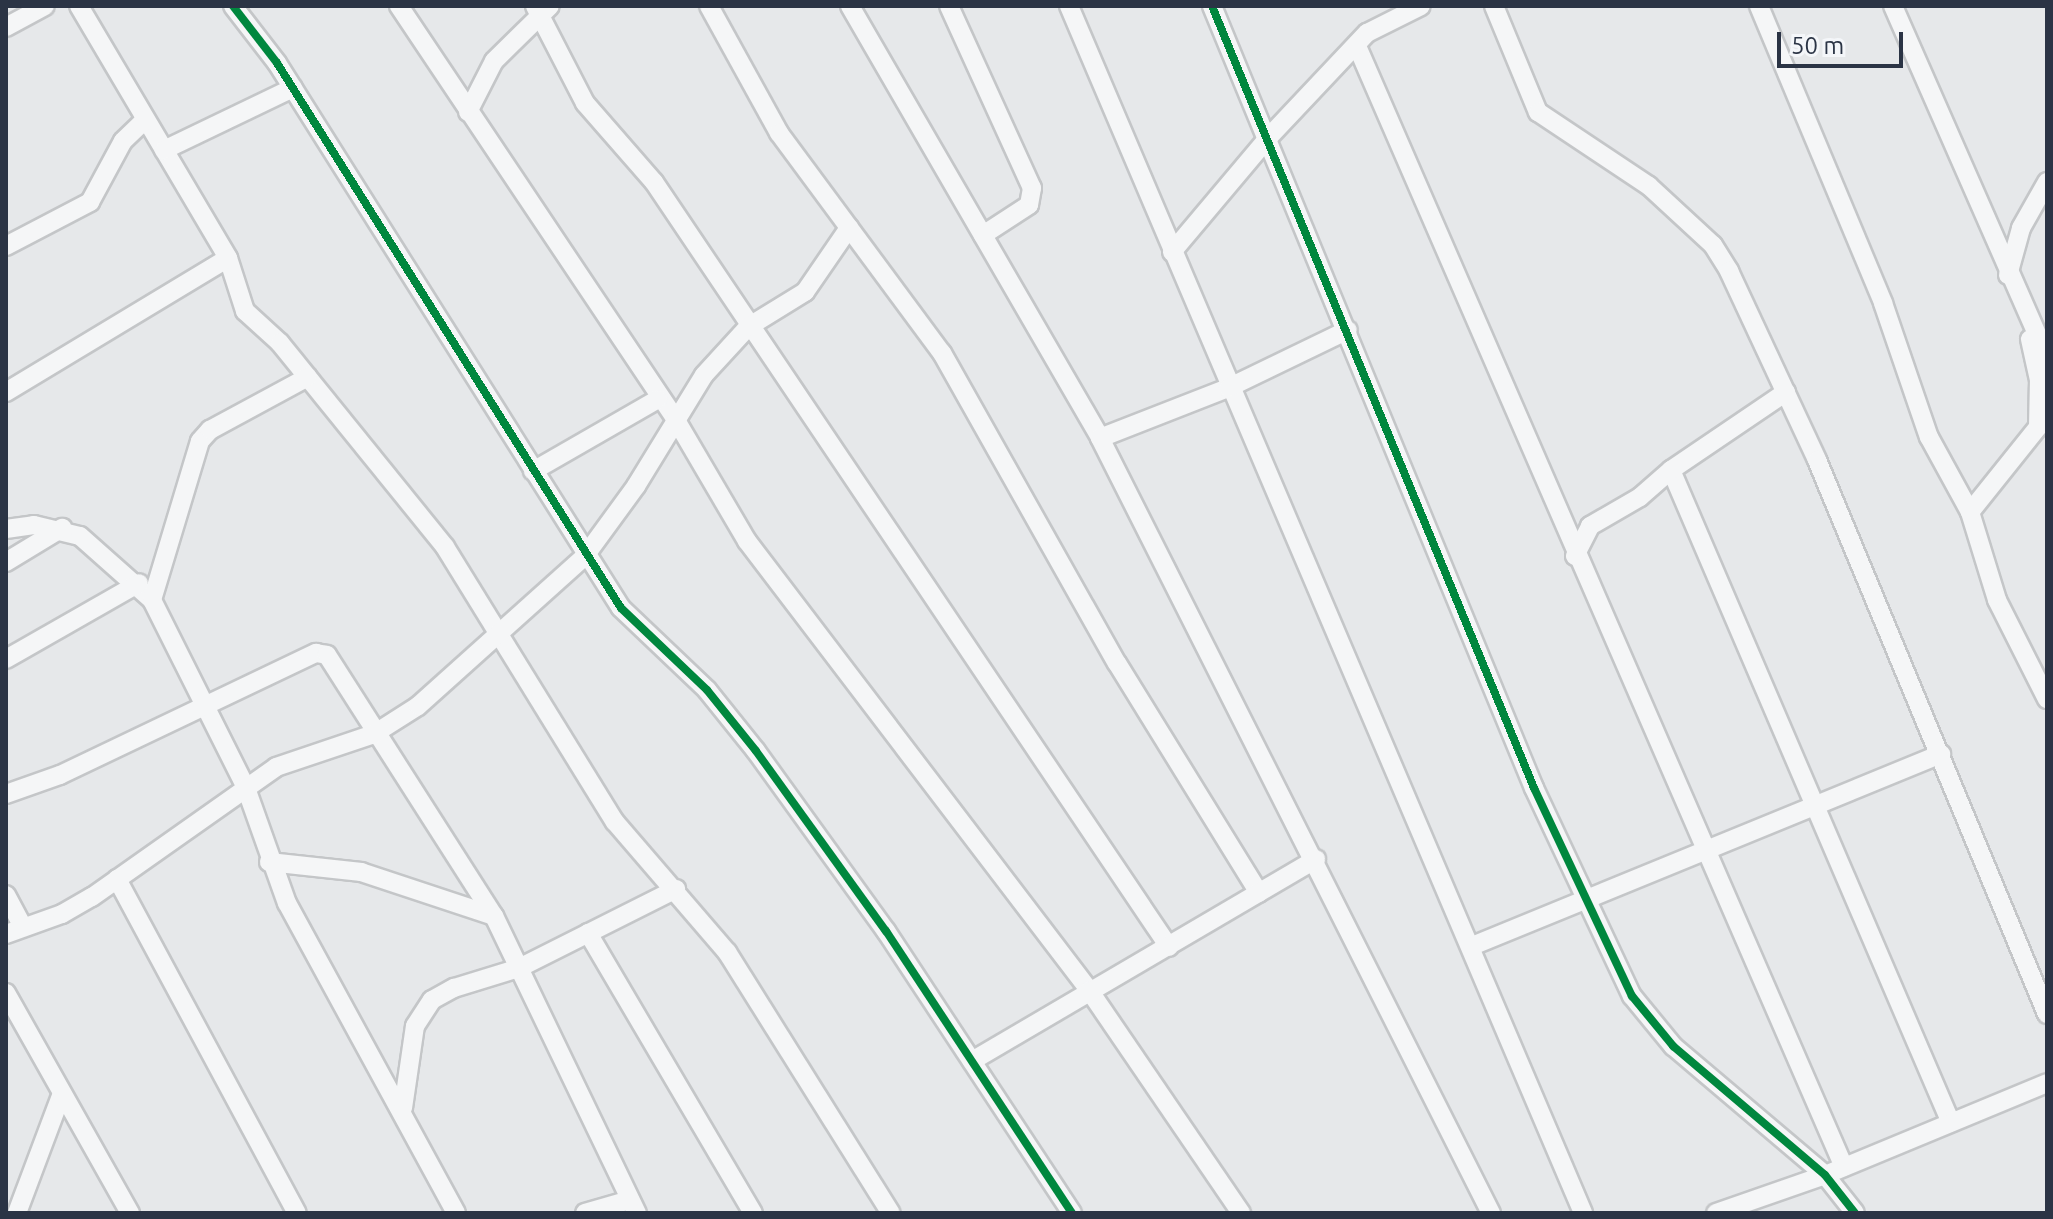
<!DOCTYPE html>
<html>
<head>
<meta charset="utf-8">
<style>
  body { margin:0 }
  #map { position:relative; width:2053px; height:1219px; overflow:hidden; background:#e6e8ea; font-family:Ubuntu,sans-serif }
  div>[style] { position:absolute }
  .roads { filter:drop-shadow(2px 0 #c4c6c8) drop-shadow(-2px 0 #c4c6c8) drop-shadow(0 2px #c4c6c8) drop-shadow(0 -2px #c4c6c8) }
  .minor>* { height:18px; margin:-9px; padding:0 9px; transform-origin:9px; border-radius:9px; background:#f5f6f7 }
  .cycleway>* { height:8px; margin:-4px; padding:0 4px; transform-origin:4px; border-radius:4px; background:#00873e }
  span { translate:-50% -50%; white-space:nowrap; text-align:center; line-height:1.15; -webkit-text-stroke:8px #f4f6f9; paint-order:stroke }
  .frame { position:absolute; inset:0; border:8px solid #2b3445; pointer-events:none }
  .scale { position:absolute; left:1777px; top:32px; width:126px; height:36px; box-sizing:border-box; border:4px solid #2b3445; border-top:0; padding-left:10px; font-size:24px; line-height:28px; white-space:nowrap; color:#2b3445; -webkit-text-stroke:6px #f4f6f9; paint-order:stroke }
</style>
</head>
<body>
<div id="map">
  <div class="roads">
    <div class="minor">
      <i style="left:79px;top:6px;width:293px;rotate:59.4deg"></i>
      <i style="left:228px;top:258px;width:56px;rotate:72.2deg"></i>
      <i style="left:245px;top:311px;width:47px;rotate:42.4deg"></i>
      <i style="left:280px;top:343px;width:262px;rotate:51deg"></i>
      <i style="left:445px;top:547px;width:323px;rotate:58.3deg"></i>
      <i style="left:615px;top:822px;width:172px;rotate:49.3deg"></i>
      <i style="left:727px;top:952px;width:308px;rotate:57.9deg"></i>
      <i style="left:233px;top:6px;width:72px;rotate:52.3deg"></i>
      <i style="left:277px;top:63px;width:644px;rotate:57.74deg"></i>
      <i style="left:621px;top:608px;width:119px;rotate:43.6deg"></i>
      <i style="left:707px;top:690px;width:78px;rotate:51.2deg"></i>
      <i style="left:756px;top:751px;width:222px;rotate:54.2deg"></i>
      <i style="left:886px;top:931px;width:338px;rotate:56.6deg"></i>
      <i style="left:399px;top:6px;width:498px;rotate:56.2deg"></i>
      <i style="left:676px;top:420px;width:140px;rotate:59.6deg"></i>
      <i style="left:747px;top:541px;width:564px;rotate:52.7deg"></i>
      <i style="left:1089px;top:990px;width:270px;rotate:55.7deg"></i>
      <i style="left:535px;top:6px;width:109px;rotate:62.7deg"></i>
      <i style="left:585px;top:103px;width:105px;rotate:48.9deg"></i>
      <i style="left:654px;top:182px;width:922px;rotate:56.05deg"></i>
      <i style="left:709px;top:6px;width:145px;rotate:61.1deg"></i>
      <i style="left:779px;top:133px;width:274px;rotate:53.5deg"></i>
      <i style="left:942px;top:353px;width:356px;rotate:60.6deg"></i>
      <i style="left:1117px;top:663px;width:270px;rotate:58.3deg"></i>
      <i style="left:850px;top:6px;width:499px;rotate:59.9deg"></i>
      <i style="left:1100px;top:438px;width:868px;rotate:63.23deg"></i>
      <i style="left:949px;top:6px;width:200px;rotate:65.5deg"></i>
      <i style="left:1032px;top:188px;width:17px;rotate:100deg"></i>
      <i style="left:1029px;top:205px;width:55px;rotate:146.9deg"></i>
      <i style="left:1069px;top:6px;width:1312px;rotate:66.93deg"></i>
      <i style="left:1212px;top:6px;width:846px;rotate:67.62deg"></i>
      <i style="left:1534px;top:788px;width:230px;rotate:64.8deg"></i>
      <i style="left:1632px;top:996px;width:65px;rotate:50.6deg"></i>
      <i style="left:1673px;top:1046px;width:199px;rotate:40.3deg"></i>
      <i style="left:1825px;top:1175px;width:48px;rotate:51.7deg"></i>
      <i style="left:1494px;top:6px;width:115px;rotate:67.5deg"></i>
      <i style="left:1538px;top:112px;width:133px;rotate:33.7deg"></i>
      <i style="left:1649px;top:186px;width:87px;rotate:42.7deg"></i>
      <i style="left:1713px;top:245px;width:31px;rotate:58deg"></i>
      <i style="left:1729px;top:271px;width:208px;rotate:65deg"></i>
      <i style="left:1817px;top:460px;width:600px;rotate:67.45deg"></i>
      <i style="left:1759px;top:6px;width:322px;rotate:67.3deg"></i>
      <i style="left:1883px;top:303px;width:142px;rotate:71.1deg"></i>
      <i style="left:1929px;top:437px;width:85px;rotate:61.3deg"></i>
      <i style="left:1970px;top:512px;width:92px;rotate:72.9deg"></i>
      <i style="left:1997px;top:600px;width:111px;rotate:63.2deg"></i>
      <i style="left:1893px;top:6px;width:383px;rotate:66.3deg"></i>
      <i style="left:6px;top:27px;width:44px;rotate:-28.3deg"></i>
      <i style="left:1357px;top:46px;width:1222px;rotate:66.52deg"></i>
      <i style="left:468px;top:112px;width:57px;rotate:-63deg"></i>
      <i style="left:494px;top:61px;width:78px;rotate:-44.5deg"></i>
      <i style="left:164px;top:150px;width:143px;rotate:-25.7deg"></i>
      <i style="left:6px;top:246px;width:95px;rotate:-27.6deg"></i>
      <i style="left:90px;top:202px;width:69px;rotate:-61.6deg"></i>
      <i style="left:123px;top:141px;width:30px;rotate:-44deg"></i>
      <i style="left:1172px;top:252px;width:148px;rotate:-49.9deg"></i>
      <i style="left:1267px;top:139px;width:146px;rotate:-46.7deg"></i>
      <i style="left:1367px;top:33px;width:60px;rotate:-26.6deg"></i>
      <i style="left:2008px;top:275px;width:49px;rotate:-74.5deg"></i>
      <i style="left:2021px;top:228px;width:53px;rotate:-60.5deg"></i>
      <i style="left:6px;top:392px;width:259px;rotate:-31.1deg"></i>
      <i style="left:1100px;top:438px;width:137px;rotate:-21.3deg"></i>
      <i style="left:1228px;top:388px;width:133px;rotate:-25.8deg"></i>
      <i style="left:1671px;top:470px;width:710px;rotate:66.79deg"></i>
      <i style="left:533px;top:471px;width:144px;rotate:-29.9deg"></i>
      <i style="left:1970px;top:512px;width:109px;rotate:-51.3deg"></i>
      <i style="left:2038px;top:427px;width:47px;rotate:-88.8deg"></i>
      <i style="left:2039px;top:380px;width:42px;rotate:-102.4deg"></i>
      <i style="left:6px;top:529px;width:28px;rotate:-8deg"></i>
      <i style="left:34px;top:525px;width:47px;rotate:13.4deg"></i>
      <i style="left:80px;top:536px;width:96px;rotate:41.6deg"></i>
      <i style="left:152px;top:600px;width:210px;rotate:63.4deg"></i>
      <i style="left:246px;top:788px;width:122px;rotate:70.4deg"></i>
      <i style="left:287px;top:903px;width:353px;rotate:61.4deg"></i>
      <i style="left:1575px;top:556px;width:34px;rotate:-63deg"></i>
      <i style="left:1590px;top:526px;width:58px;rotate:-30.1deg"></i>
      <i style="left:1640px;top:497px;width:41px;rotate:-41.1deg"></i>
      <i style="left:1671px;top:470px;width:139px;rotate:-34.1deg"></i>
      <i style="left:6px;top:562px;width:66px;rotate:-31.3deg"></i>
      <i style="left:152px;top:600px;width:166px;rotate:-73.2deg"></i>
      <i style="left:200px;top:441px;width:15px;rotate:-48deg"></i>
      <i style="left:210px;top:430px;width:111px;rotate:-28.4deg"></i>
      <i style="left:6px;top:659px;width:153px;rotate:-29.7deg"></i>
      <i style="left:6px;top:794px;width:57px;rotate:-19.4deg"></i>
      <i style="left:60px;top:775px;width:284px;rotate:-25.5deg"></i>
      <i style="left:316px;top:653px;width:11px;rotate:10deg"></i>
      <i style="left:327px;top:655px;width:310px;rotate:57.4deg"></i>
      <i style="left:494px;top:916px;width:330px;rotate:64.3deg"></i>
      <i style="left:269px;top:862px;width:93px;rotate:6.2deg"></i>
      <i style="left:361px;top:872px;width:140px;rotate:18.3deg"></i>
      <i style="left:117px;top:879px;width:379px;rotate:61.7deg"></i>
      <i style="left:6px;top:895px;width:36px;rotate:62deg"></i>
      <i style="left:588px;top:933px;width:325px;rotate:59.5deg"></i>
      <i style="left:6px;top:934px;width:59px;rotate:-19.7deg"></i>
      <i style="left:62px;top:914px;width:34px;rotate:-30deg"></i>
      <i style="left:92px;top:897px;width:225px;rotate:-35.2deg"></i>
      <i style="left:276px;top:767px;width:103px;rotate:-18.6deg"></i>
      <i style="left:374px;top:734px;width:52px;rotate:-32.5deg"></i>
      <i style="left:418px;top:706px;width:224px;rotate:-41.9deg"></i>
      <i style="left:585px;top:556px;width:87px;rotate:-53.9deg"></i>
      <i style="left:636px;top:486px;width:130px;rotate:-58.5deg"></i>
      <i style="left:704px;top:375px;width:65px;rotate:-47.5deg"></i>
      <i style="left:748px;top:327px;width:67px;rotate:-31.6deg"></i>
      <i style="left:805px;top:292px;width:78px;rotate:-55.5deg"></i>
      <i style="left:1472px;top:946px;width:507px;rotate:-22.26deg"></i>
      <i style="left:6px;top:993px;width:253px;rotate:60.6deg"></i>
      <i style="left:972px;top:1061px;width:399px;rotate:-30.4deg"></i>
      <i style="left:403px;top:1108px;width:83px;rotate:-81.7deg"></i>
      <i style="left:415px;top:1026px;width:31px;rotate:-57deg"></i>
      <i style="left:432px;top:1000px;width:25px;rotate:-29deg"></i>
      <i style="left:454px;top:988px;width:68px;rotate:-17.1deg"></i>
      <i style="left:519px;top:968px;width:176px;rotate:-26.7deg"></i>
      <i style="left:17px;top:1213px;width:125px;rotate:-69.4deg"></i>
      <i style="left:585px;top:1213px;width:47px;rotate:-16.1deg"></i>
      <i style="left:1716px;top:1213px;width:115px;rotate:-19.2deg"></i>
      <i style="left:1825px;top:1175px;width:240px;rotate:-22.5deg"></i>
    </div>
  </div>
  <div class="cycleway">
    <i style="left:233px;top:6px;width:72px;rotate:52.3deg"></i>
    <i style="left:277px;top:63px;width:644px;rotate:57.74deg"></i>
    <i style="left:621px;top:608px;width:119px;rotate:43.6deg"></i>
    <i style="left:707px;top:690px;width:78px;rotate:51.2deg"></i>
    <i style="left:756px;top:751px;width:222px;rotate:54.2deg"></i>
    <i style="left:886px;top:931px;width:338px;rotate:56.6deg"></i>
    <i style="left:1212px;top:6px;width:846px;rotate:67.62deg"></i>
    <i style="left:1534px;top:788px;width:230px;rotate:64.8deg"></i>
    <i style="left:1632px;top:996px;width:65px;rotate:50.6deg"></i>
    <i style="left:1673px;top:1046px;width:199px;rotate:40.3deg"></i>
    <i style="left:1825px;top:1175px;width:48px;rotate:51.7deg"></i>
  </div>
  <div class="frame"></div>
  <div class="scale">50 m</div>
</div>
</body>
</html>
